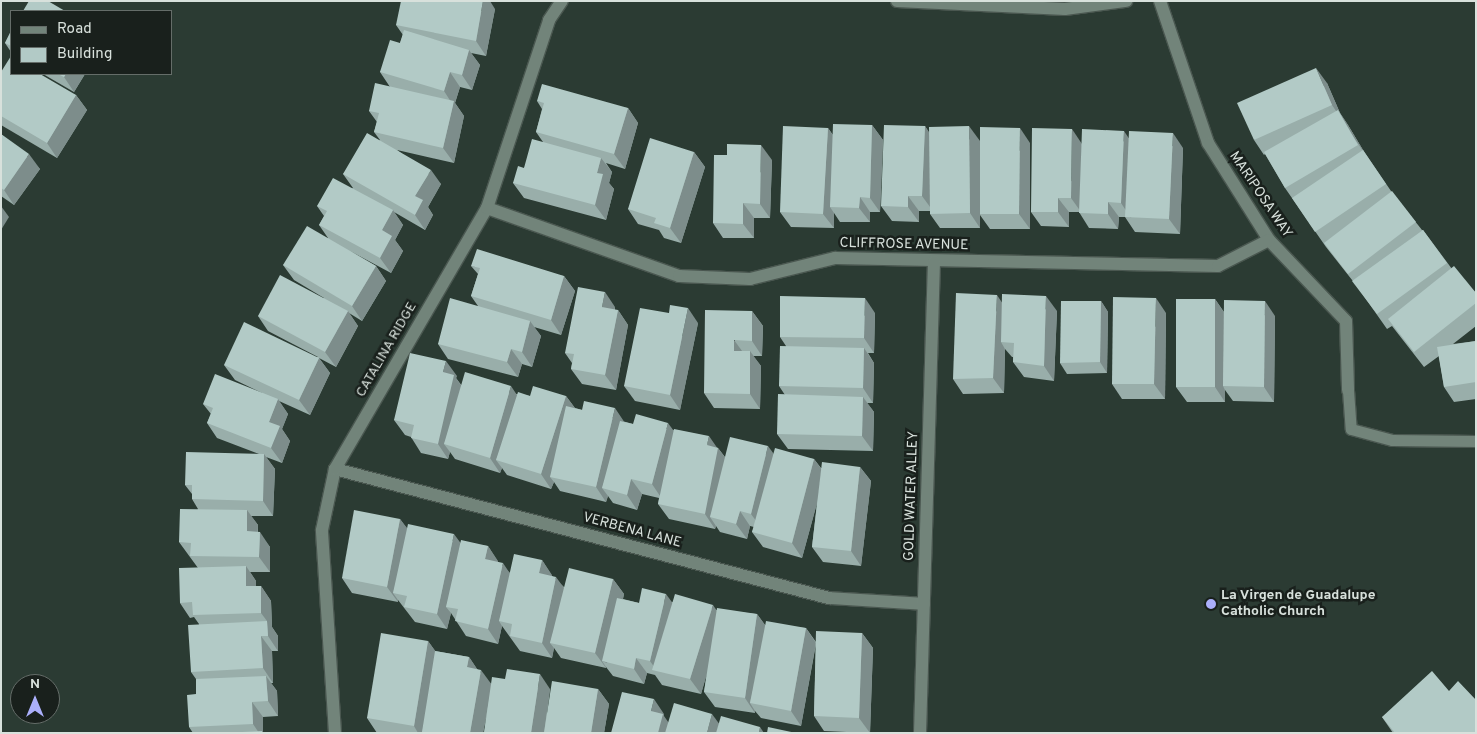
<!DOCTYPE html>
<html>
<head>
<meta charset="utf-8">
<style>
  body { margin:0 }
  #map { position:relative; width:1477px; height:734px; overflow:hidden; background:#2b3b33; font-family:Overpass,sans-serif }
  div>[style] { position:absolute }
  .roads { filter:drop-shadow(1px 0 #4a5750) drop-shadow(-1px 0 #4a5750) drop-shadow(0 1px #4a5750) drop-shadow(0 -1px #4a5750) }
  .service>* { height:11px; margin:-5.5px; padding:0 5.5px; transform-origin:5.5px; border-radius:5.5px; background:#72847a }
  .minor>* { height:12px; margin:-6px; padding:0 6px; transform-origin:6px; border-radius:6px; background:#72847a }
  .wall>* { inset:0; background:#99aeaa }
  .shaded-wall>* { inset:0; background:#7d8d8b }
  .building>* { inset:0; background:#b2cac6 }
  .dots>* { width:14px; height:14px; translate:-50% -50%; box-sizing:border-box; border:2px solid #19201c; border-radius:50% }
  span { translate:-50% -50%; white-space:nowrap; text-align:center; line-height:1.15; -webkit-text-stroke:5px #19201c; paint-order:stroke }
  .street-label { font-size:14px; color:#d8e1dc }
  .poi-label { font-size:14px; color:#d8e1dc; font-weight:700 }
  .left { translate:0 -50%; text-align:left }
  .frame { position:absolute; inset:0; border:2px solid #d8e1dc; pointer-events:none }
  .legend { position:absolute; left:10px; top:10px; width:162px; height:65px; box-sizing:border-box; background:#19201c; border:1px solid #656d69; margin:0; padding:6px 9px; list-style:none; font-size:15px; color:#d8e1dc }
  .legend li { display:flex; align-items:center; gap:10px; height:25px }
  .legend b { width:25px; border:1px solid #656d69 }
  .north { position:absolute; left:10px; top:674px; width:50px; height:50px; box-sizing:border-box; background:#19201c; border:1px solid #656d69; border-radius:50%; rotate:0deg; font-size:14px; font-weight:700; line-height:20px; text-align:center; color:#d8e1dc }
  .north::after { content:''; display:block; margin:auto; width:18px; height:22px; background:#abaffb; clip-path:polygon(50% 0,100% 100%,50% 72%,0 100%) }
</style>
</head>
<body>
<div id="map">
  <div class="roads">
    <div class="service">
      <i style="left:1348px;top:390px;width:39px;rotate:86deg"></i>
      <i style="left:1351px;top:429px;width:42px;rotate:15deg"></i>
      <i style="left:1392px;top:440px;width:84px;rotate:0.7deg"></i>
    </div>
    <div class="minor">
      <i style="left:897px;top:1px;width:168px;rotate:2.7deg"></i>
      <i style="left:1065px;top:9px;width:62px;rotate:-7.5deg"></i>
      <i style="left:1160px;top:1px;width:150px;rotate:71.3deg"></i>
      <i style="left:1208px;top:143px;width:115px;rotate:57.8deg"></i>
      <i style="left:1269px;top:240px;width:112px;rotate:46.5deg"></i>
      <i style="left:1346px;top:321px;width:69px;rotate:88.3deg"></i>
      <i style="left:487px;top:208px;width:204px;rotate:19.5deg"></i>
      <i style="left:679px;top:276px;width:71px;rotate:2.4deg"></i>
      <i style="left:750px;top:279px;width:88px;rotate:-13.9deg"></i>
      <i style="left:835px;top:258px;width:383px;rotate:1.2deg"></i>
      <i style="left:1218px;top:266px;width:57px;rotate:-27deg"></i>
      <i style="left:335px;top:469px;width:511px;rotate:14.64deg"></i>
      <i style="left:829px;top:598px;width:95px;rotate:3.6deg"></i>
      <i style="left:335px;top:733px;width:203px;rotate:-93.7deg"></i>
      <i style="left:322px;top:530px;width:62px;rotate:-78deg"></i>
      <i style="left:335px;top:469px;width:302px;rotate:-59.8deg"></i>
      <i style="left:487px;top:208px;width:198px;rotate:-71.7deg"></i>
      <i style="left:549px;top:20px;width:23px;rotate:-56deg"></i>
      <i style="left:920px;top:733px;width:472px;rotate:-88.3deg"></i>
    </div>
  </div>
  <div class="wall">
    <i style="clip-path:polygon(495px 9px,486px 56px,471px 53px,480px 65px,472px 90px,460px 87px,455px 103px,464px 116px,454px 163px,397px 150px,441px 184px,428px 207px,433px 215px,425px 230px,394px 212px,403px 225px,395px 240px,403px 251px,391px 273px,350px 251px,376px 266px,386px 281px,362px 321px,349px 313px,358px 326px,336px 367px,319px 358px,330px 373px,310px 415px,279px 401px,288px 414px,282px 429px,290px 441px,282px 463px,266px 457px,275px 469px,273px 516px,251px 516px,258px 525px,258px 532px,270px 547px,270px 572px,250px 572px,256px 581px,256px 586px,261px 586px,271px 601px,272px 627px,278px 636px,278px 651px,272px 651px,273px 683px,271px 683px,277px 691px,278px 716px,263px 717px,263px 733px,193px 733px,189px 727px,196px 694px,196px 679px,191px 672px,199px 624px,194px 617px,190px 618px,180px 603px,198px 568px,179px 542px,198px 509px,192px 499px,192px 494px,185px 485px,259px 454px,217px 438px,207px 423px,211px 414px,203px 404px,262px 393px,235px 380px,224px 365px,318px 357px,268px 331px,258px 316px,324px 298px,294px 280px,283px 265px,328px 238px,319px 225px,324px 216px,317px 206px,353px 188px,343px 174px,380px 140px,374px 132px,377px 122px,369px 111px,390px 87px,380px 72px,400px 43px,403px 35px,396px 25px)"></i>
    <i style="clip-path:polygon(11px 31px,11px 52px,5px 43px)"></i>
    <i style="clip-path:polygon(1px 72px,76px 95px,87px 110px,57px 158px,1px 125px)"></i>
    <i style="clip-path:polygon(43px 74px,85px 74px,74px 92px)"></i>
    <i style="clip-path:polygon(1327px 83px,1340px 113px,1348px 125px,1363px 150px,1391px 191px,1422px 230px,1423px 230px,1452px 269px,1476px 293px,1476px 326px,1453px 344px,1476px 341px,1476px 399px,1454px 402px,1444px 387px,1439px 356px,1424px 367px,1392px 326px,1387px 329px,1356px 285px,1326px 247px,1285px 188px,1265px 154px,1264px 155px,1254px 140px)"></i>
    <i style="clip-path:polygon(537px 101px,628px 108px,638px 123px,625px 169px,606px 163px,612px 172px,609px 183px,614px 189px,606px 220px,524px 198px,513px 183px,543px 142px,536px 132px,542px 109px)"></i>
    <i style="clip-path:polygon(872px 125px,883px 140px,880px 212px,870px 212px,870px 222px,840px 222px,834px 213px,834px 228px,791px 227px,780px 212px,828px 128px,833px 135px)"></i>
    <i style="clip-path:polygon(925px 126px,929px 133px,980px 141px,980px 180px,1030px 143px,1030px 229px,990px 229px,980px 215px,980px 228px,940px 228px,930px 214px,930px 211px,919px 211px,919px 222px,892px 221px,881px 206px)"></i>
    <i style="clip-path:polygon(1px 134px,40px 169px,14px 205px,1px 196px)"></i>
    <i style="clip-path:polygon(1128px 138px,1183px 148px,1180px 234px,1135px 232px,1125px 217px,1119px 217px,1118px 229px,1089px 228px,1079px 212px,1069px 212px,1069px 227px,1041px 226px,1031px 212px)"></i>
    <i style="clip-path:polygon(694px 152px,705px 167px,681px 243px,664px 238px,659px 230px,638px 224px,628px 209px)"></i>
    <i style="clip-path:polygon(772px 160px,770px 218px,754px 218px,754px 238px,723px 238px,713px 223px)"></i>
    <i style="clip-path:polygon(471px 266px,564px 276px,575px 291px,561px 335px,534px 327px,541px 336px,532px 367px,522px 364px,518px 377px,448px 359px,438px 344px,478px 306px,471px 296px,478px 274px)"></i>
    <i style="clip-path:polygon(1215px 299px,1224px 312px,1275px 316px,1274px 402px,1233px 401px,1225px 390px,1225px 402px,1187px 402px,1176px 387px)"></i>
    <i style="clip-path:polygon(1101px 301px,1108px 312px,1107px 373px,1067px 374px,1060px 363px)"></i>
    <i style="clip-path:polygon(1002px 303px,1057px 311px,1054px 381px,1024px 377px,1013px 362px,1013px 357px,1012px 357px,1005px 349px,1004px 393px,963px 394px,953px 379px)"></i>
    <i style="clip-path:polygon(615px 307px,615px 310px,618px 310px,628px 325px,616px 390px,582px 384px,571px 369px,572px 363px,565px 353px)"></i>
    <i style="clip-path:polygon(752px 311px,763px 326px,762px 356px,753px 356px,761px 366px,760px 409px,714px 408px,704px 393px)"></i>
    <i style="clip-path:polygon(875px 313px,874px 353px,868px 353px,874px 363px,873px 403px,867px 403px,874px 412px,873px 451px,788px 449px,777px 434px,785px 395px,779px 386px,786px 346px,780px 337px)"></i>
    <i style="clip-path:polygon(1166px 313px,1165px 399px,1122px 399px,1112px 384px)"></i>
    <i style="clip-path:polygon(698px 323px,680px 410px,635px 401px,624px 386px)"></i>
    <i style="clip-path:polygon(457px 376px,456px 378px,462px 386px,530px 396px,566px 396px,575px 408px,633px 424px,673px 430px,718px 448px,725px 457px,774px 454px,814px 459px,821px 468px,860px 467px,871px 481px,861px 566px,823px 562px,812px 547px,817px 503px,802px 558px,763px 547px,752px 532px,754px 527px,750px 526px,747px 539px,720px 532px,716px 526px,715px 529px,669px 519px,658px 504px,659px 498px,642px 494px,637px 510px,613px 503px,608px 496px,606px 502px,560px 491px,554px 482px,551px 489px,507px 475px,502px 468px,500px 473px,455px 459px,450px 452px,448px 459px,421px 453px,411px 437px,405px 435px,394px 420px)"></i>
    <i style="clip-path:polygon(400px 519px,407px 529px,461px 543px,488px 546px,498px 562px,510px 573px,542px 560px,552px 576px,564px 587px,613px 579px,624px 594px,623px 599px,639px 603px,672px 602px,716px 610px,757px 614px,765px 625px,806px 628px,816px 642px,862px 633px,873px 648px,870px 733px,824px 731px,814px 716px,816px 644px,801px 726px,761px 718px,755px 711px,755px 713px,715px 707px,704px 692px,707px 673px,701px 694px,662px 685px,655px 675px,647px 673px,644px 684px,613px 676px,606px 667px,606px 668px,561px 658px,554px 648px,552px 658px,520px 651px,502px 626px,498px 644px,466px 636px,451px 613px,447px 629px,415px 622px,398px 600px,398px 602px,352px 593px,342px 578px)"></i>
    <i style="clip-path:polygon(428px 641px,435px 651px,469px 657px,477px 669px,491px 684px,550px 689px,547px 713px,598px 689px,609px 704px,604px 733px,484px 733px,487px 713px,483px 733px,377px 733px,367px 718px)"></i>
    <i style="clip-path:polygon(1449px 691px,1476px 733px,1393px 733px,1382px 717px)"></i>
  </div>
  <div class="shaded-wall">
    <i style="clip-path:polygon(483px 1px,490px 1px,495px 9px,486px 56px,476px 41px)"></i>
    <i style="clip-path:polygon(469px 50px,480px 65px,472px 90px,462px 75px)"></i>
    <i style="clip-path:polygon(1316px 68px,1327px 83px,1340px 113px,1348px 125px,1369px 160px,1332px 105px)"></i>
    <i style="clip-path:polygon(450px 72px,460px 87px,455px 103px,464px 116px,454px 163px,443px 148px,453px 105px,444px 91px)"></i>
    <i style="clip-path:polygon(66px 74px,85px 74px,74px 92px,64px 77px)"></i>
    <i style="clip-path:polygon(76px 95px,87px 110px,57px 158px,47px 143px)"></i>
    <i style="clip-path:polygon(628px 108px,638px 123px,625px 169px,614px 154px)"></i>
    <i style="clip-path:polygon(872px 125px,883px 140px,880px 212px,870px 198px)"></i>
    <i style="clip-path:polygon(925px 126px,935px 141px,933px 211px,922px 196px)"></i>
    <i style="clip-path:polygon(969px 126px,980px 141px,980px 228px,970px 213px)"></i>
    <i style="clip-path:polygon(828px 128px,838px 143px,830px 207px,834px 213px,834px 228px,823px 214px)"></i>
    <i style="clip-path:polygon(1020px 128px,1030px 143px,1030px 229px,1019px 214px)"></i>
    <i style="clip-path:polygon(1072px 129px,1082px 144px,1081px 212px,1071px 198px)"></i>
    <i style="clip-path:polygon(1124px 131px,1134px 146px,1131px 218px,1121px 203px)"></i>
    <i style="clip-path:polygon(1173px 133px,1183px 148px,1180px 234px,1169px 219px)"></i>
    <i style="clip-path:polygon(761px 145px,772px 160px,770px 218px,760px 204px)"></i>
    <i style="clip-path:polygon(694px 152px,705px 167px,681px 243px,670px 228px)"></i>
    <i style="clip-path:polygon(29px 154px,40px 169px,14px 205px,4px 190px)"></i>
    <i style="clip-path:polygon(601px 158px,612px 172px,609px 183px,614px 189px,606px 220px,595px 205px,597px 173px)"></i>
    <i style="clip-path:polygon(431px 170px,441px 184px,428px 207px,433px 215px,425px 230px,415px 215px,415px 196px)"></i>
    <i style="clip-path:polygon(908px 196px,919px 211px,919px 222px,908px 207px)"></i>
    <i style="clip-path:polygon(860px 197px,870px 212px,870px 222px,859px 208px)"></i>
    <i style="clip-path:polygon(1058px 198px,1069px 212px,1069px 227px,1058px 212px)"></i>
    <i style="clip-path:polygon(1108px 202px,1119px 217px,1118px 229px,1108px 214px)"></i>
    <i style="clip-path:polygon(743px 203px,754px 218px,754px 238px,743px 224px)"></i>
    <i style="clip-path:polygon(1px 206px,9px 217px,1px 230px)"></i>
    <i style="clip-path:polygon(393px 210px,403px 225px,395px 240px,403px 251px,391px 273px,380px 258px,382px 230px)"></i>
    <i style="clip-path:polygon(376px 266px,386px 281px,362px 321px,352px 306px)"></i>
    <i style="clip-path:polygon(564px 276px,575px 291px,561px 335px,551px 320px)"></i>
    <i style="clip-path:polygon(605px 292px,615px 307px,613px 322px,602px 307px)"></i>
    <i style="clip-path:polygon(997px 295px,1007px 310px,1001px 342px,1005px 349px,1004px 393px,993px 378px)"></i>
    <i style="clip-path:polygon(1046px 296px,1057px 311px,1054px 381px,1044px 366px)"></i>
    <i style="clip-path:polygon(865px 298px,875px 313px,874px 353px,864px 338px)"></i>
    <i style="clip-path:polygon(1156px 298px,1166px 313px,1165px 399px,1154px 384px)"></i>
    <i style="clip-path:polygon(1215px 299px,1225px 314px,1223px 386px,1225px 390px,1225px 402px,1215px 387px)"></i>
    <i style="clip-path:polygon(1101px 301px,1108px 312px,1107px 373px,1100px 362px)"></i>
    <i style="clip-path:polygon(1265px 301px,1275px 316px,1274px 402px,1264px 387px)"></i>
    <i style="clip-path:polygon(688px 308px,698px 323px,680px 410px,670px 395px)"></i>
    <i style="clip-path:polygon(618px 310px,628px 325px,616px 390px,605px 375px)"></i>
    <i style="clip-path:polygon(348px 311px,358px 326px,336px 367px,325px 352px)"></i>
    <i style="clip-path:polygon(752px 311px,763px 326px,762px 356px,752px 341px)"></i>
    <i style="clip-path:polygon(530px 321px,541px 336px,532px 367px,522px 352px)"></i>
    <i style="clip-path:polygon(734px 340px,745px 355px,734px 351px)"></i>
    <i style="clip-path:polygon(864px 348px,874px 363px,873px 403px,863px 388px)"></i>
    <i style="clip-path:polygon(511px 349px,522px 364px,518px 377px,507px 362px)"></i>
    <i style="clip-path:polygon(750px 351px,761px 366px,760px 409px,750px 394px)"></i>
    <i style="clip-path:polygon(319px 358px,330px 373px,310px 415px,299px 400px)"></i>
    <i style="clip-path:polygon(446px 361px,457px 376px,456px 378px,464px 390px,444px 444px,450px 452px,448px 459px,438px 444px,443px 372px)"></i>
    <i style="clip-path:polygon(511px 386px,521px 401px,496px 460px,502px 468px,500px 473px,490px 458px)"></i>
    <i style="clip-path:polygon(566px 396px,577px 411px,550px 477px,554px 482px,551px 489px,541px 474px)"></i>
    <i style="clip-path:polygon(863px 397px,874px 412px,873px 451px,862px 436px)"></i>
    <i style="clip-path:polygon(278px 399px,288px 414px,282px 429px,290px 441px,282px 463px,271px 448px,269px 422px)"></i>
    <i style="clip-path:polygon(615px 408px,625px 423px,602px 488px,608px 496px,606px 502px,596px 487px)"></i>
    <i style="clip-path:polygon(668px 423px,679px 438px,662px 499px,652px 484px)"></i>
    <i style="clip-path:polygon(709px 436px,718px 449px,718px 448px,729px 463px,710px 517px,716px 526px,715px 529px,705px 514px,707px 445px)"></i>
    <i style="clip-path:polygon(768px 446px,779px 461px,762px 529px,751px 514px)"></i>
    <i style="clip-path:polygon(264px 454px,275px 469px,273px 516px,263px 501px)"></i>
    <i style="clip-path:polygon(814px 459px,825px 474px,802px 558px,792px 543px)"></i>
    <i style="clip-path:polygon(860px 467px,871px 481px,861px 566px,851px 551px)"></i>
    <i style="clip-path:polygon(631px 479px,642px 494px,637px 510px,627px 495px)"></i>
    <i style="clip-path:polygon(247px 510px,258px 525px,257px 546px,247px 531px)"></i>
    <i style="clip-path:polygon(740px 511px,750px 526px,747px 539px,736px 524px)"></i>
    <i style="clip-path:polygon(400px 519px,411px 533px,393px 593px,398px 600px,398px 602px,387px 587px)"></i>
    <i style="clip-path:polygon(260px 532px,270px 547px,270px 572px,259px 557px)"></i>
    <i style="clip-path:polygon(454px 534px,465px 549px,446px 607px,451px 613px,447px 629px,437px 614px)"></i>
    <i style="clip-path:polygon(488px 546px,498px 561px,495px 574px,485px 559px)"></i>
    <i style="clip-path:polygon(542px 560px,552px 575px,550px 588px,539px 573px)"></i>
    <i style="clip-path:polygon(503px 563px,513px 578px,499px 621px,502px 626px,498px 644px,488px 629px)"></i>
    <i style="clip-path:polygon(246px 566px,256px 581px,256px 601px,246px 586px)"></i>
    <i style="clip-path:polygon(556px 577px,567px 592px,550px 643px,554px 648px,552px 658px,542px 643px)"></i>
    <i style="clip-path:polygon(613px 579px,624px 594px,607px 663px,602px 661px,606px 667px,606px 668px,595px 653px)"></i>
    <i style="clip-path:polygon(261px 586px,271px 601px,272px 627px,278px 636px,278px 651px,268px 636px,267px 621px,261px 613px)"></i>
    <i style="clip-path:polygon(666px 594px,677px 609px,657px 671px,650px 661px)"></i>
    <i style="clip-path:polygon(713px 605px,723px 620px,701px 694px,690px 679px)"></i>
    <i style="clip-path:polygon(757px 614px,768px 629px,750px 703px,755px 711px,755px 713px,745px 698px)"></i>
    <i style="clip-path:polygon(806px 628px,816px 643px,801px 726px,791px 711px)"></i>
    <i style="clip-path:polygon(862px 633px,873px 648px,870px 733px,859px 718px)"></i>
    <i style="clip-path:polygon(261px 636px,272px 651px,273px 683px,263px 668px)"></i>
    <i style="clip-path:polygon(428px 641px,439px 656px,422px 733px,418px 733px,414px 726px)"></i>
    <i style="clip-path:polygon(469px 657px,479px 672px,467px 667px)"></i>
    <i style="clip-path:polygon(636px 658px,647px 673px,644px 684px,634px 669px)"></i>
    <i style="clip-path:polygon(481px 670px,492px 685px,483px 733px,470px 733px)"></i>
    <i style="clip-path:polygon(540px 674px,550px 689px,544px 733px,531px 733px)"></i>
    <i style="clip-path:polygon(266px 676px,277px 691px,278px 716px,268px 701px)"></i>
    <i style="clip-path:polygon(598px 689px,609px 704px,604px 733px,591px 733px)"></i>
    <i style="clip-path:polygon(654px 699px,664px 714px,664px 716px,673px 729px,672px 733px,658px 733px,651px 711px)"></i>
    <i style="clip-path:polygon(252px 702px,263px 717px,263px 733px,259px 733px,253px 724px)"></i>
    <i style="clip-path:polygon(712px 714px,723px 729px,721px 733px,707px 733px)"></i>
    <i style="clip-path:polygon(760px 727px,764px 733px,759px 733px)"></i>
  </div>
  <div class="building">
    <i style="clip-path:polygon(29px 1px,48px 1px,65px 11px,23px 11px)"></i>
    <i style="clip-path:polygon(401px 1px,483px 1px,476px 41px,396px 25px)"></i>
    <i style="clip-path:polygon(404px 30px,469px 50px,462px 75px,450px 72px,444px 91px,380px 72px,390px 40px,400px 43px)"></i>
    <i style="clip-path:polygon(11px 31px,11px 46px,5px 43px)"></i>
    <i style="clip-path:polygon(11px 56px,11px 74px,40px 74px,76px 95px,47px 143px,1px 116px,1px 72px)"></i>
    <i style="clip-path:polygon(1316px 68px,1332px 105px,1254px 140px,1237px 103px)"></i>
    <i style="clip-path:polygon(58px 74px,66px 74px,64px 77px)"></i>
    <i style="clip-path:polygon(375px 83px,454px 101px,443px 148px,374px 132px,379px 113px,369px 111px)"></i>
    <i style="clip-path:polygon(542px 84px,628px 108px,614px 154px,536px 132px,544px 103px,537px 101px)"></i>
    <i style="clip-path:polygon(1338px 110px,1358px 145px,1285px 188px,1264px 152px)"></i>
    <i style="clip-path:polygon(833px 124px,872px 125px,870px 198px,860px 197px,859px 208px,830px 207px)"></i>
    <i style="clip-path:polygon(884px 125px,925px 126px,922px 196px,908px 196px,908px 207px,881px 206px)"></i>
    <i style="clip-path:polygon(783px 126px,828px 128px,823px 214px,780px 212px)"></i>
    <i style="clip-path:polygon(969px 126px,970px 213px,930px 214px,929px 127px)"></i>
    <i style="clip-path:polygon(980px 127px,1020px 128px,1019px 214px,980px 214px)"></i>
    <i style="clip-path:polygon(1032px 128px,1072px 129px,1071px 198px,1058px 198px,1058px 212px,1031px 212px)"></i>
    <i style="clip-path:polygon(1082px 129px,1124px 131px,1121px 203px,1108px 202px,1108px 214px,1079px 213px)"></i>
    <i style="clip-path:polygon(1129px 131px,1173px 133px,1169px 219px,1125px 217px)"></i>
    <i style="clip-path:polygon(367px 133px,431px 170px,415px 196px,423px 200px,415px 215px,343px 174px)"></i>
    <i style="clip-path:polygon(1px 134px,29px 154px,4px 190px,1px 188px)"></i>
    <i style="clip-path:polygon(650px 138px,694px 152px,670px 228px,654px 223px,656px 218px,628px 209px)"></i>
    <i style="clip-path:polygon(532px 139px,601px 158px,597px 173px,603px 174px,595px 205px,513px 183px,518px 166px,524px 168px)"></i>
    <i style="clip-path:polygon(727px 144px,761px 145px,760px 204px,743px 203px,743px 224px,713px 223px,714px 155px,727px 155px)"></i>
    <i style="clip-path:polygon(1363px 150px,1386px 184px,1315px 232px,1292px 198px)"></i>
    <i style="clip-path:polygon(333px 178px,393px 210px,382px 230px,392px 236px,380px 258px,319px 225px,327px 211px,317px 206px)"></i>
    <i style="clip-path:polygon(1392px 191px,1416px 222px,1348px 274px,1324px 243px)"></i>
    <i style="clip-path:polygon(307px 226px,376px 266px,352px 306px,283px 265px)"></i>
    <i style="clip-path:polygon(1423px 230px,1447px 263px,1377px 314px,1352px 281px)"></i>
    <i style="clip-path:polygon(477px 249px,564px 276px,551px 320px,471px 296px,480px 268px,471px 266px)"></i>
    <i style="clip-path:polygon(1454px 266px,1476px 293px,1476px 303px,1414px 352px,1388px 319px)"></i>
    <i style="clip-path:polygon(280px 275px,348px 311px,325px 352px,258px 316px)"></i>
    <i style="clip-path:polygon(578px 287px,605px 292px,602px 307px,618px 310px,605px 375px,571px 369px,574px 354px,565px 353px)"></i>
    <i style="clip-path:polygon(956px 293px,997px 295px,993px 378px,953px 379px)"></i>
    <i style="clip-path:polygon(1002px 294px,1046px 296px,1044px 366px,1013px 362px,1014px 343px,1001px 342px)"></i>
    <i style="clip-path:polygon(780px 296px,865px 298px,864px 338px,780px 337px)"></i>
    <i style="clip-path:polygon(1113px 297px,1156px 298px,1154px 384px,1112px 384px)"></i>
    <i style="clip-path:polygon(450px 298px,530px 321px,522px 352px,511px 349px,507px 362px,438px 344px)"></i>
    <i style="clip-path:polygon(1176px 299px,1215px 299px,1215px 387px,1176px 387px)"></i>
    <i style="clip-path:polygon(1224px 300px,1265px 301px,1264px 387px,1223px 386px)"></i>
    <i style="clip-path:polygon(1061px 301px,1101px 301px,1100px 362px,1060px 363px)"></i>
    <i style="clip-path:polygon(670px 305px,688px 308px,670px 395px,624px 386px,640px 308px,669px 313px)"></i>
    <i style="clip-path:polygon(705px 310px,752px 311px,752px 341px,734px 340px,734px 351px,750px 351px,750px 394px,704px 393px)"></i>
    <i style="clip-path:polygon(244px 322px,319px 358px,299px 400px,224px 365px)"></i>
    <i style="clip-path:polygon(1476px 341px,1476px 382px,1444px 387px,1437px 347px)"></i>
    <i style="clip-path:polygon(780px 346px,864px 348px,863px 388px,779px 386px)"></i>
    <i style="clip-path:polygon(410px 353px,446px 361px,443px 372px,454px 375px,438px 444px,411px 438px,414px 425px,394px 420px)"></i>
    <i style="clip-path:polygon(465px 372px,511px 386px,490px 458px,444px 444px)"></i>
    <i style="clip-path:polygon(215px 374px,278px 399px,269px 422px,280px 426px,271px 448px,207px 423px,213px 408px,203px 404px)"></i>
    <i style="clip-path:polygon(533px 386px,566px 396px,541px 474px,496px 460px,518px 392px,530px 396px)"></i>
    <i style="clip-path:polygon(778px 394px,863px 397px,862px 436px,777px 434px)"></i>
    <i style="clip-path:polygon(584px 401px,615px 408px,596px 487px,550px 477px,566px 406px,582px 410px)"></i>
    <i style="clip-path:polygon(636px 414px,668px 423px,652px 484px,631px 479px,627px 495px,602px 488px,620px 421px,633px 424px)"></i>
    <i style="clip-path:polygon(674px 429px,709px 436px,707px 445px,718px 448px,705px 514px,658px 504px)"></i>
    <i style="clip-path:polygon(730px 437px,768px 446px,751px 514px,740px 511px,736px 524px,710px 517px)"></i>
    <i style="clip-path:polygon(775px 448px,814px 459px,792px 543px,752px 532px)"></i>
    <i style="clip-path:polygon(186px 452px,264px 454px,263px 501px,192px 499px,192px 485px,185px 485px)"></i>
    <i style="clip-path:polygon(822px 462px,860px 467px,851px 551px,812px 547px)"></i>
    <i style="clip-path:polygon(180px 509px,247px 510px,247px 531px,260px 532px,259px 557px,190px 556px,191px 543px,179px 542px)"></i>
    <i style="clip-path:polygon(354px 510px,400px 519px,387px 587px,342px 578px)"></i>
    <i style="clip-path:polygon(408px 524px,454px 534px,437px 614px,404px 607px,407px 596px,393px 593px)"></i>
    <i style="clip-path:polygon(461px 540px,488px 546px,485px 559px,503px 563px,488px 629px,455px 621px,458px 609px,446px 607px)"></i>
    <i style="clip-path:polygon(514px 554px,542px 560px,539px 573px,556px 577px,542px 643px,510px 636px,512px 624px,499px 621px)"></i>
    <i style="clip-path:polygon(246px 566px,246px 586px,261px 586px,261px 613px,193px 615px,192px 602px,180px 603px,179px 568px)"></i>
    <i style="clip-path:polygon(569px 568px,613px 579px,595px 653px,550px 643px)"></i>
    <i style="clip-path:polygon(642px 588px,666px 594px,650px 661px,636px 658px,634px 669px,602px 661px,617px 598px,639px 603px)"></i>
    <i style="clip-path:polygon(675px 594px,713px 605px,690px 679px,652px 670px)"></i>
    <i style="clip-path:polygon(717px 608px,757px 614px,745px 698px,704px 692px)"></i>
    <i style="clip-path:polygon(267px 621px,268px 636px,261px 636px,263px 668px,191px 672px,188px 625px)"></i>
    <i style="clip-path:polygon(766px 621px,806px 628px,791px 711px,750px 703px)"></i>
    <i style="clip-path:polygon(816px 631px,862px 633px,859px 718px,814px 716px)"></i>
    <i style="clip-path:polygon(381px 633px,428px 641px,414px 726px,367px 718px)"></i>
    <i style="clip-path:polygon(435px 651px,469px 657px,467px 667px,481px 670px,470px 733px,422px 732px)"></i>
    <i style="clip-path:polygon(507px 669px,540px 674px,531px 733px,484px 733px,492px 677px,505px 679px)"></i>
    <i style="clip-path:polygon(1432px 671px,1449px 691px,1458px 681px,1476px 700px,1476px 733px,1395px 733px,1382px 717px)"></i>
    <i style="clip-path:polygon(266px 676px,268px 701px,252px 702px,253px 724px,189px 727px,187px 695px,196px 694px,196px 679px)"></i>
    <i style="clip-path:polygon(552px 681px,598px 689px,591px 733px,544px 733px)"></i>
    <i style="clip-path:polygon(622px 692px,654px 699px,651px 711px,663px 714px,658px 733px,611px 733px)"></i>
    <i style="clip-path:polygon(674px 703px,712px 714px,707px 733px,665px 733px)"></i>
    <i style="clip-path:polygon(721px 716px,760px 727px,759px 733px,716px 733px)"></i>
    <i style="clip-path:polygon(768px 727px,796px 733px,767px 733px)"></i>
    <i style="clip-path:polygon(262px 731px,262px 733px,222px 733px)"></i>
  </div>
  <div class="dots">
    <i style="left:1211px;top:604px;background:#abaffb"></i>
  </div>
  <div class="street-label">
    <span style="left:1260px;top:195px;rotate:56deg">MARIPOSA WAY</span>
    <span style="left:904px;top:245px;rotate:1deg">CLIFFROSE AVENUE</span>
    <span style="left:387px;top:350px;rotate:-60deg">CATALINA RIDGE</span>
    <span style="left:912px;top:496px;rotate:-88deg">GOLD WATER ALLEY</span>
    <span style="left:632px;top:531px;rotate:15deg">VERBENA LANE</span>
  </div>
  <div class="poi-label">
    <span class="left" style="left:1221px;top:604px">La Virgen de Guadalupe<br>Catholic Church</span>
  </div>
  <div class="frame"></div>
  <ul class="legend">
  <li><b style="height:6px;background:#72847a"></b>Road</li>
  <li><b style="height:14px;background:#b2cac6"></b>Building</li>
  </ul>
  <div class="north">N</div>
</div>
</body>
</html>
